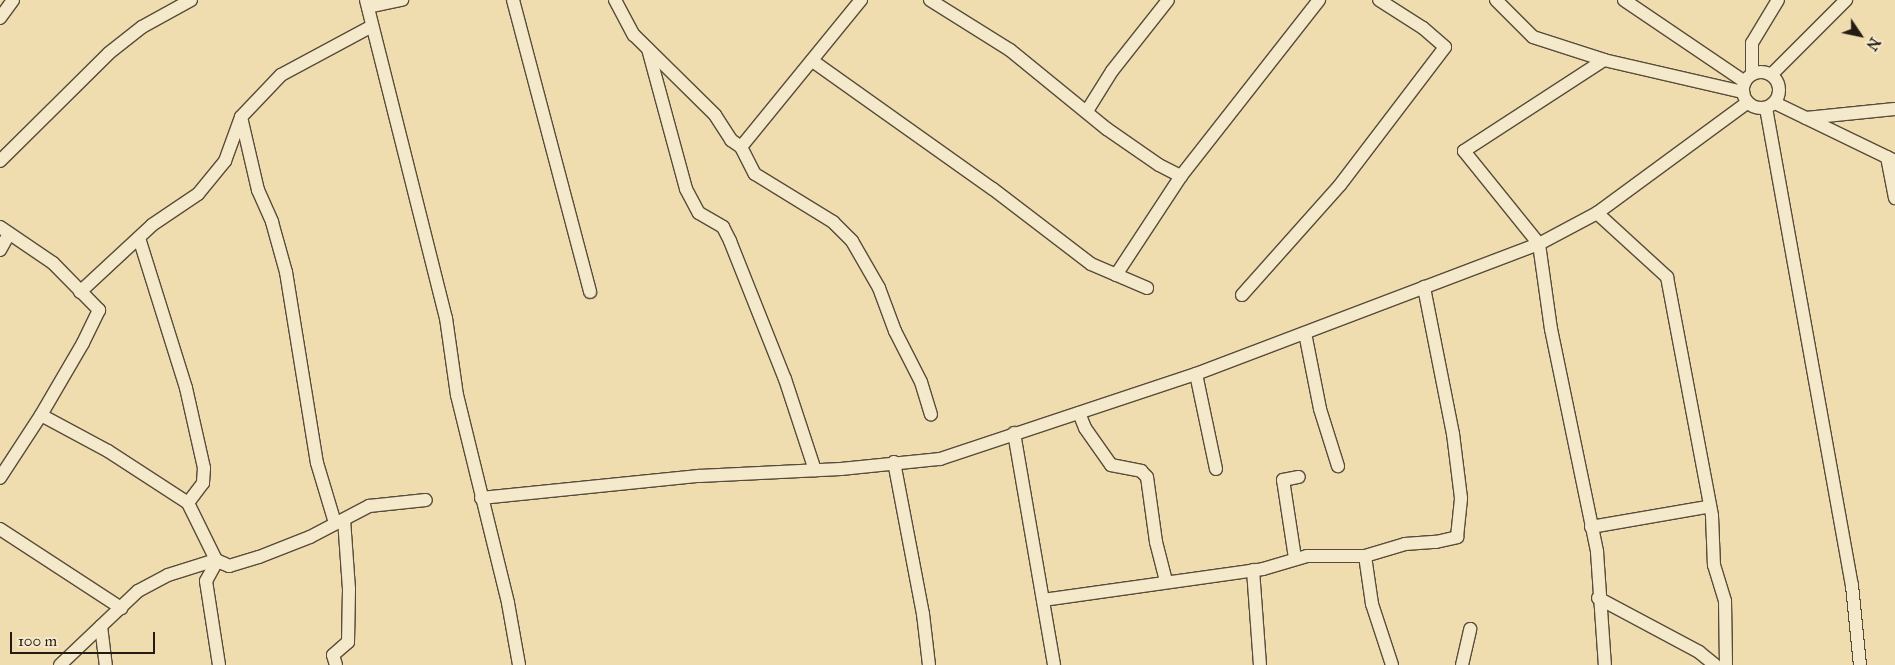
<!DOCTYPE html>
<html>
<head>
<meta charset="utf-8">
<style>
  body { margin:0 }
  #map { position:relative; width:1895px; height:665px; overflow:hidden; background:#f0ddaf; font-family:"IM FELL Great Primer",serif }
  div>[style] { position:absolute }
  .roads { filter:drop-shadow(1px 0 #574c3a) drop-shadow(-1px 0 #574c3a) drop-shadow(0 1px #574c3a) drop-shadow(0 -1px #574c3a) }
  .minor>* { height:12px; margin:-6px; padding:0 6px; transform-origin:6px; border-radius:6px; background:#f5e9cb }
  .minor>.ring { margin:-6px; padding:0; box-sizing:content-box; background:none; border:12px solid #f5e9cb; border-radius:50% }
  span { translate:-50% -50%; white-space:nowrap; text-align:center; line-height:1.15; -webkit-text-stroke:4px #f5e9cb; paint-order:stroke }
  .north { position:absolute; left:1835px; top:10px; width:50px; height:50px; -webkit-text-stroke:4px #f5e9cb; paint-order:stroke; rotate:124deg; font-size:14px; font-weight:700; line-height:20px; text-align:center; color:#241c13 }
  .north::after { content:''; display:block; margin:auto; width:18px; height:22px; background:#241c13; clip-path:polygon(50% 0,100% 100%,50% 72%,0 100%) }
  .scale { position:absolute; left:10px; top:632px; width:145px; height:22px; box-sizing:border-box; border:2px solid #241c13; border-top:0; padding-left:6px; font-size:15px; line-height:18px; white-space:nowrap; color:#241c13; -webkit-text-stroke:4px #f5e9cb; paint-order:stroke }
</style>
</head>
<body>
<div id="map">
  <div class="roads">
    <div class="minor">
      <i style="left:366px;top:0;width:328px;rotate:75.9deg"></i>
      <i style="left:446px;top:318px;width:78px;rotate:81.9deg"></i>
      <i style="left:457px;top:395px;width:214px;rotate:76.2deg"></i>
      <i style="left:508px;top:603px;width:63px;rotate:79.9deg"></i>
      <i style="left:513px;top:0;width:302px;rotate:75.2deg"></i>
      <i style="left:615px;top:0;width:40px;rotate:62deg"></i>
      <i style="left:634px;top:35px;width:114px;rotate:44.6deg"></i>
      <i style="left:715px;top:115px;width:30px;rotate:57deg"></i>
      <i style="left:731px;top:140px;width:12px;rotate:35deg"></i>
      <i style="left:741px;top:147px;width:30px;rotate:63deg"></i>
      <i style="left:755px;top:174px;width:92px;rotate:31.6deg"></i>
      <i style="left:833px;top:222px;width:27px;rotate:45deg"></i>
      <i style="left:852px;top:241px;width:54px;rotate:60.1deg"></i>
      <i style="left:879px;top:288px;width:46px;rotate:69.6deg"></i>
      <i style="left:895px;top:331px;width:57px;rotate:63deg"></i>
      <i style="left:921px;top:382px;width:34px;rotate:73deg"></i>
      <i style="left:930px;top:0;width:94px;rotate:32deg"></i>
      <i style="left:1010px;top:50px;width:125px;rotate:39.2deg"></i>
      <i style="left:1107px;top:129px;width:63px;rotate:34.7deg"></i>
      <i style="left:1159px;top:165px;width:25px;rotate:27deg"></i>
      <i style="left:1181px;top:176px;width:224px;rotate:-51.9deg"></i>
      <i style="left:1496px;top:0;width:52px;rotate:45deg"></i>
      <i style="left:1533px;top:37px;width:75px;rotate:17.9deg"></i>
      <i style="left:1604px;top:60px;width:167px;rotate:147deg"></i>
      <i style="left:1464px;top:151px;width:119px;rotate:51.1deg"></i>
      <i style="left:1539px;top:244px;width:86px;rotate:82deg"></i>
      <i style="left:1551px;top:329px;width:228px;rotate:78.3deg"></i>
      <i style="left:1597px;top:552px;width:113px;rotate:86deg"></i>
      <i style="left:1624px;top:0;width:146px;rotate:34.1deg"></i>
      <i style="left:368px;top:7px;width:35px;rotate:-12deg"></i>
      <i style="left:0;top:18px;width:22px;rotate:-54deg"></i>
      <i style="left:648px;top:49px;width:145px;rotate:74.8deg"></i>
      <i style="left:686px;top:189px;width:27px;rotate:62deg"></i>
      <i style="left:699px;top:213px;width:28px;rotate:30deg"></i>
      <i style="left:723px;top:227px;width:16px;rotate:63deg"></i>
      <i style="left:730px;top:241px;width:149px;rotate:68.3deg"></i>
      <i style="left:785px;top:379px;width:96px;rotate:71.8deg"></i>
      <i style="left:1604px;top:60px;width:143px;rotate:13deg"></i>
      <i style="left:814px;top:62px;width:219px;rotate:35.4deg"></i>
      <i style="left:993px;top:189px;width:123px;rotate:37.4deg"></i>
      <i style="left:1091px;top:264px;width:61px;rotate:23.2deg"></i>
      <i class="ring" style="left:1743px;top:72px;width:24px;height:24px"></i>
      <i style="left:1752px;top:74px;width:31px;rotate:-90deg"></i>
      <i style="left:1752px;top:43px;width:50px;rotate:-58.8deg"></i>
      <i style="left:1772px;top:74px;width:105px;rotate:-45deg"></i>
      <i style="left:1775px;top:103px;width:133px;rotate:25.8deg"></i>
      <i style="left:1766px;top:108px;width:485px;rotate:79.8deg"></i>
      <i style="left:1852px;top:585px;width:80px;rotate:84.3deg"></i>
      <i style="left:1087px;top:111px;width:47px;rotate:-58deg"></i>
      <i style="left:1112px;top:71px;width:90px;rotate:-51.7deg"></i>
      <i style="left:241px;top:117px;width:75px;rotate:76.9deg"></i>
      <i style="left:258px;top:190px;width:35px;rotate:66deg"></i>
      <i style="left:272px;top:222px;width:52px;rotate:74.4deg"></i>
      <i style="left:286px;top:272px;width:193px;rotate:80.8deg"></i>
      <i style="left:317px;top:463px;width:63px;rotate:73.3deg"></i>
      <i style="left:1806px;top:118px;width:89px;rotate:-5.8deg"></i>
      <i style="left:741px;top:147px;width:190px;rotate:-50.8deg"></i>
      <i style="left:1887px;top:157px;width:42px;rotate:79deg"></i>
      <i style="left:0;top:161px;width:153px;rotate:-44.7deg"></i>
      <i style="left:109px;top:53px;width:42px;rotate:-38.2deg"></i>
      <i style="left:142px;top:27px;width:56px;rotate:-28.9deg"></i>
      <i style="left:1597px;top:213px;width:95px;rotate:42.4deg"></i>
      <i style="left:1667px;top:277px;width:243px;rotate:79.3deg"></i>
      <i style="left:1712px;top:516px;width:49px;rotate:87.7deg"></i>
      <i style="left:1714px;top:565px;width:38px;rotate:73deg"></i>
      <i style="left:1725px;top:601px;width:64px;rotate:89.1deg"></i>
      <i style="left:0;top:227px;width:64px;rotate:34.2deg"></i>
      <i style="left:53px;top:263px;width:66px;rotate:45.6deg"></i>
      <i style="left:99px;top:310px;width:37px;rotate:116deg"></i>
      <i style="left:83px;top:343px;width:83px;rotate:120.3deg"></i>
      <i style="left:41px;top:415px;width:75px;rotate:123.1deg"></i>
      <i style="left:139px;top:238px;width:157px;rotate:72.6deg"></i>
      <i style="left:186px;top:388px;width:82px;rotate:77.3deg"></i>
      <i style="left:204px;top:468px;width:15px;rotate:94deg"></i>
      <i style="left:203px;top:483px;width:25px;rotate:127deg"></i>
      <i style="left:0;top:250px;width:18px;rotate:-61deg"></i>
      <i style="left:1116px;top:275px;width:118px;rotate:-56.7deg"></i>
      <i style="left:80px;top:292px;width:98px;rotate:-42.9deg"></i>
      <i style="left:152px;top:225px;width:55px;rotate:-34deg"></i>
      <i style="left:198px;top:194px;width:43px;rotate:-50.7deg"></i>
      <i style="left:225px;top:161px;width:47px;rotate:-70deg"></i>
      <i style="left:241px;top:117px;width:58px;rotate:-46.4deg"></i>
      <i style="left:281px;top:75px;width:103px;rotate:-28.3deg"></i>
      <i style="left:1242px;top:295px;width:147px;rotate:-48.3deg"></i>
      <i style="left:1340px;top:185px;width:173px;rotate:-52.7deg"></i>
      <i style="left:1445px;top:47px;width:29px;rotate:-139deg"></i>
      <i style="left:1423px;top:28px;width:52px;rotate:-147.5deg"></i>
      <i style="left:1305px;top:333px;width:77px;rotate:78.8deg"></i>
      <i style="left:1320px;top:409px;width:60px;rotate:72.5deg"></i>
      <i style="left:1196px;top:374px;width:97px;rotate:78.1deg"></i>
      <i style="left:1079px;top:413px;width:16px;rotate:68deg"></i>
      <i style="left:1085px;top:428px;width:45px;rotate:54.9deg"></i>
      <i style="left:1111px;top:465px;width:31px;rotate:11deg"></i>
      <i style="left:1141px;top:471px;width:8px;rotate:45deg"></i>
      <i style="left:1147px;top:477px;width:66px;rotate:82.1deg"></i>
      <i style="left:1156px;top:542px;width:40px;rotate:75.6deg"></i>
      <i style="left:41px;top:415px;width:76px;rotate:28.2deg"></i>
      <i style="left:108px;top:451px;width:95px;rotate:33deg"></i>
      <i style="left:188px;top:503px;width:64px;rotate:63.8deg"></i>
      <i style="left:216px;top:560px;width:10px;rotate:24deg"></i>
      <i style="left:1014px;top:433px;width:235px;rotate:80.2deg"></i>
      <i style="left:894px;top:462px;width:155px;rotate:79.2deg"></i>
      <i style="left:923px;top:614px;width:51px;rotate:83.3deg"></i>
      <i style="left:481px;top:498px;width:219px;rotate:-5.8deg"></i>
      <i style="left:699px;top:476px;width:142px;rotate:-2.8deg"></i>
      <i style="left:841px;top:469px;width:100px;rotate:-5.8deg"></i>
      <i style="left:940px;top:459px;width:270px;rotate:-18.4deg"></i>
      <i style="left:1196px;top:374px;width:367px;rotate:-20.8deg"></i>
      <i style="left:1539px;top:244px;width:66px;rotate:-28.1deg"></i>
      <i style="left:1597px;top:213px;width:186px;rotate:-36.3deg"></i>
      <i style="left:1591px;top:527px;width:118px;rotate:-9.8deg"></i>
      <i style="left:0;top:529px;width:145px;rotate:33.1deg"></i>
      <i style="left:1365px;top:556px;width:49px;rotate:81.7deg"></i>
      <i style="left:1372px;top:604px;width:64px;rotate:71.8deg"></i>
      <i style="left:1295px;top:558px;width:79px;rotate:-98.7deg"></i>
      <i style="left:1283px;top:480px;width:16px;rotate:-11deg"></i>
      <i style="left:1253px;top:570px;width:95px;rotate:85.8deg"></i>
      <i style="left:1598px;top:598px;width:115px;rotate:28.1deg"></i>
      <i style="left:1699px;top:652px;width:21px;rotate:39deg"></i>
      <i style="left:1043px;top:600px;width:222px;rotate:-8deg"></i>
      <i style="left:1263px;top:569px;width:46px;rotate:-16.5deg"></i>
      <i style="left:1307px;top:556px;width:58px"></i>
      <i style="left:1365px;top:556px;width:42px;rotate:-16.7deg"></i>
      <i style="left:1405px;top:544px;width:31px;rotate:-4deg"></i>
      <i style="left:1436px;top:542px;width:22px;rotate:-13deg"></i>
      <i style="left:1457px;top:537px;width:39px;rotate:-84deg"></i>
      <i style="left:1461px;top:498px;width:64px;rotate:-97.1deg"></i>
      <i style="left:1453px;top:434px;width:150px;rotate:-101.2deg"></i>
      <i style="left:101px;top:626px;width:39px;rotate:83deg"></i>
      <i style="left:60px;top:665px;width:108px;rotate:-43.5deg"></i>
      <i style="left:138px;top:591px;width:34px;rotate:-28deg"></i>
      <i style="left:168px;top:575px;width:50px;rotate:-17.4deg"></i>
      <i style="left:219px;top:665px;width:85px;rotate:-98.8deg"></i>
      <i style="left:206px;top:581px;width:23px;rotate:-61deg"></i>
      <i style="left:217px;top:561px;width:13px;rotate:23deg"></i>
      <i style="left:229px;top:566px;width:31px;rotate:-17deg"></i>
      <i style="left:259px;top:557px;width:55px;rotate:-21.4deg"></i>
      <i style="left:310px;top:537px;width:67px;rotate:-27.7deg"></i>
      <i style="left:369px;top:506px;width:57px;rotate:-6deg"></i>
      <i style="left:336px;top:665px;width:10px;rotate:-107deg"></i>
      <i style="left:333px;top:655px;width:20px;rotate:-41deg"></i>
      <i style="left:348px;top:642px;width:53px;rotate:-88.9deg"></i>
      <i style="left:349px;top:589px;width:69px;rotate:-94.1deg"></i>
      <i style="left:1462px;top:665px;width:37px;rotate:-77deg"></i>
    </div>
  </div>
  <div class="north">N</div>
  <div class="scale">100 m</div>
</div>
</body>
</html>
